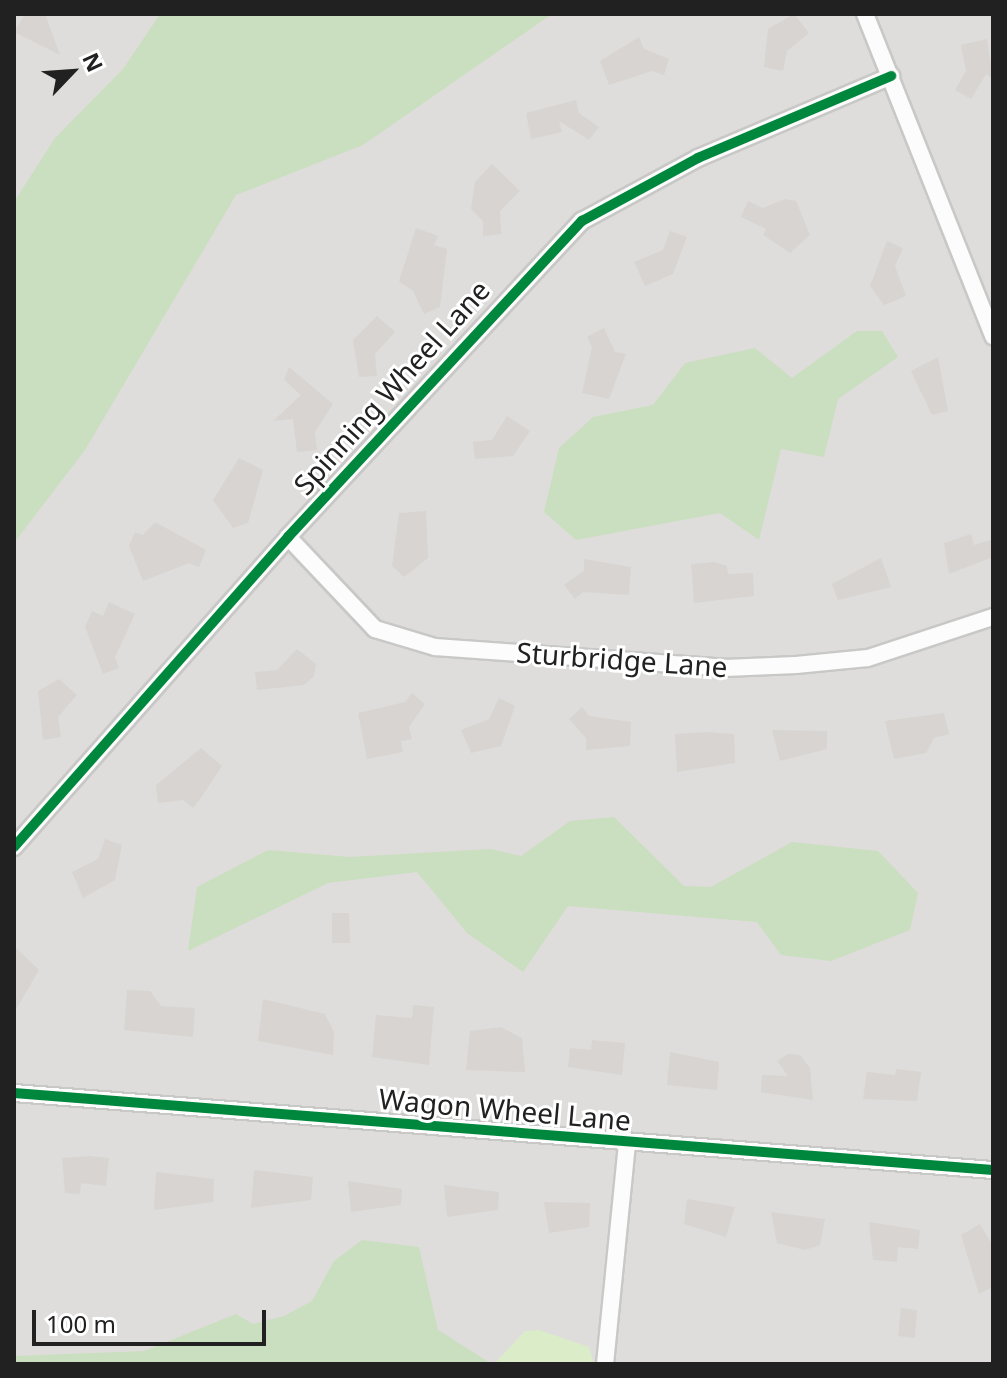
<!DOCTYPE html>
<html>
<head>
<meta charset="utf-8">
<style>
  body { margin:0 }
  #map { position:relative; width:1007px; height:1378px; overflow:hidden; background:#f0eeea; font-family:"Noto Sans",sans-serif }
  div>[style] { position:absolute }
  .residential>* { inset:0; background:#dfdddb }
  .grass>* { inset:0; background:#dbedc8 }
  .forest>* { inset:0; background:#c9dfbf }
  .building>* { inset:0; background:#d7d4d1 }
  .roads { filter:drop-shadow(2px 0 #c8c8c6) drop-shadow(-2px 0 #c8c8c6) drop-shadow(0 2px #c8c8c6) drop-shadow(0 -2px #c8c8c6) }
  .street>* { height:16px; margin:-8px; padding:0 8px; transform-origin:8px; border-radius:8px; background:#fdfcfc }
  .cycleway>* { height:10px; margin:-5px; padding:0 5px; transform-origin:5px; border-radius:5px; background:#00873e }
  span { translate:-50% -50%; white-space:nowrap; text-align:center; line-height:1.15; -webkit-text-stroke:6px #fff; paint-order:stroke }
  .street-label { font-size:28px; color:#212121 }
  .frame { position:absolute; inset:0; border:16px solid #212121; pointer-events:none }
  .north { position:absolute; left:32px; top:32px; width:80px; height:80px; -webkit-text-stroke:6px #fff; paint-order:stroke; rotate:65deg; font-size:22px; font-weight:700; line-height:32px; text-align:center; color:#212121 }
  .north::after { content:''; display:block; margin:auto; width:28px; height:36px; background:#212121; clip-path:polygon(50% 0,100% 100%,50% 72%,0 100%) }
  .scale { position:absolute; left:32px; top:1310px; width:234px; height:36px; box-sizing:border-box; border:4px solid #212121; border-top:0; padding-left:10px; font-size:24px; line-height:28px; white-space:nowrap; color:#212121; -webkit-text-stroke:6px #fff; paint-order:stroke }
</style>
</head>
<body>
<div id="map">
  <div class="residential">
    <i style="clip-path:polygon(14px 14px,993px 14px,993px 1364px,14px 1364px)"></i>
  </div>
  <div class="grass">
    <i style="clip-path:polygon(539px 1330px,589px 1347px,594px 1364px,494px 1364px,525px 1331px)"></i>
  </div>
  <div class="forest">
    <i style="clip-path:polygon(160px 14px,552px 14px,363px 145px,236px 195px,85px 450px,14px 543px,14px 202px,55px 138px,123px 69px)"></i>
    <i style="clip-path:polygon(857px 331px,882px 331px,898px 357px,838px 399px,824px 457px,781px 449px,759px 540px,720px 513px,576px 540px,544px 512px,559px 448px,593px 417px,653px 405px,685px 363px,755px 348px,792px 378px)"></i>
    <i style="clip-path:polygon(614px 817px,684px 886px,711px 887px,792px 842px,878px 851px,918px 893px,910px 930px,831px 961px,781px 955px,757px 922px,568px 906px,523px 972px,467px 933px,417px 872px,328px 883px,188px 951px,197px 887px,268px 850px,350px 857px,490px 849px,521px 856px,570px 821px)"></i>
    <i style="clip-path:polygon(362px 1240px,419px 1247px,438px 1330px,492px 1364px,14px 1364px,14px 1356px,144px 1351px,236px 1314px,253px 1324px,284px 1316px,312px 1301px,334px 1261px)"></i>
  </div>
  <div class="building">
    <i style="clip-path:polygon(25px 14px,45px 14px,60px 55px,14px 32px)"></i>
    <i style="clip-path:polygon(794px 14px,809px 33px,787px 51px,783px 71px,764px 67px,768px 29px)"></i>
    <i style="clip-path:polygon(639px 37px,644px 49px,669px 59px,664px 75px,652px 71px,609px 85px,600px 61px)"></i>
    <i style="clip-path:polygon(987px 39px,993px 79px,986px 74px,971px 99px,955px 90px,966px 71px,961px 45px)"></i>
    <i style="clip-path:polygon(576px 100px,579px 113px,599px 127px,589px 140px,559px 121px,562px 132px,531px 139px,526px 113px)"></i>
    <i style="clip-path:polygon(492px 164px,520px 191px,500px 211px,501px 234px,483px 236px,483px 221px,471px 209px,475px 182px)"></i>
    <i style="clip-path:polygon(785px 199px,796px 201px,810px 235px,790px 253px,763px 235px,766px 229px,741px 217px,748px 201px,763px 208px)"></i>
    <i style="clip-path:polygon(416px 228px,438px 236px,434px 245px,447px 249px,440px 307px,424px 314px,413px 291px,399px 281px)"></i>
    <i style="clip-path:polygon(670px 231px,687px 237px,673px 274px,645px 286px,634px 262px,663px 250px)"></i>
    <i style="clip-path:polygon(887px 241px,903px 248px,895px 266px,906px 296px,884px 305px,870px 286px)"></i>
    <i style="clip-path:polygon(377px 316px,395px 332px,375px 354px,377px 376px,359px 377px,353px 340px)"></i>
    <i style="clip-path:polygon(604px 328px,615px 352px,626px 354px,609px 399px,582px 393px,592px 347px,587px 337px)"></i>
    <i style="clip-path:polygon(938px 357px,948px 411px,932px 415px,911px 371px)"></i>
    <i style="clip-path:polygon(289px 367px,333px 404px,315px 432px,317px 450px,297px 452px,293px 419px,273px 421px,301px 395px,284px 380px)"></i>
    <i style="clip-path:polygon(507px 416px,530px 431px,513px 456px,475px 459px,473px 442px,492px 440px)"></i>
    <i style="clip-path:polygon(239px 458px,263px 470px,248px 523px,233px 528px,213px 500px)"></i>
    <i style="clip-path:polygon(426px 511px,428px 558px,404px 577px,392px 566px,399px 513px)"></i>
    <i style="clip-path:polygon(155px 522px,206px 550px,199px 567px,189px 563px,143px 581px,129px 546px,135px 532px,143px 535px)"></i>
    <i style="clip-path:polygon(971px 534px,974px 545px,993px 539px,993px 557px,949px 574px,944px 543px)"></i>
    <i style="clip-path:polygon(881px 558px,891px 587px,838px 600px,832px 584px)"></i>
    <i style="clip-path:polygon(584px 559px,631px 567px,629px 595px,583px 592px,575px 599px,564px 585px,584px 571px)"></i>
    <i style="clip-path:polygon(714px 562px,727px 566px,728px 574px,753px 573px,754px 596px,694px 603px,691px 564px)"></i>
    <i style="clip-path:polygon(109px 602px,135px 614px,115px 657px,119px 668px,103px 674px,85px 627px,92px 611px,103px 616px)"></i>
    <i style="clip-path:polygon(297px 649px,316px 664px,314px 676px,304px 685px,257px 690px,255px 672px,277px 670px)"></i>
    <i style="clip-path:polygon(59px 679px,77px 695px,58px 717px,61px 737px,43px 740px,38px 691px)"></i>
    <i style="clip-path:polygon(412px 693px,425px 704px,409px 727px,412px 739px,401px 741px,403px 752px,367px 759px,358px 713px,405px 702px)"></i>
    <i style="clip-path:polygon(499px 698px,515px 706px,501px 746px,471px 753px,461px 730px,489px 719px)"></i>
    <i style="clip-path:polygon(582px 707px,589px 716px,631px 722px,630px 746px,586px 750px,586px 738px,569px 719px)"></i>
    <i style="clip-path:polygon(944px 713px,949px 734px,934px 738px,926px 753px,894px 759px,885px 721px)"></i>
    <i style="clip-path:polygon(772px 730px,827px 731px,827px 749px,780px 761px)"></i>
    <i style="clip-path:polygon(706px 732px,734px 734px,735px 763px,677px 772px,675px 734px)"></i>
    <i style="clip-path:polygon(201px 748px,222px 766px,200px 799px,193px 808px,183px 800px,158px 803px,156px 785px)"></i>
    <i style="clip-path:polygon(105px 839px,122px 845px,115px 880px,83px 898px,72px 872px,98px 859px)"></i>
    <i style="clip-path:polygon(332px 913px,349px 913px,350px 943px,332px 943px)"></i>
    <i style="clip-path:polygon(14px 946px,39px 970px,14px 1013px)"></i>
    <i style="clip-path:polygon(127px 990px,150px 991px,161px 1006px,195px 1008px,193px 1037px,124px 1030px)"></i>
    <i style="clip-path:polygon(263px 999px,325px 1014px,334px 1032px,333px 1055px,258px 1041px)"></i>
    <i style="clip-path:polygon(413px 1005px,434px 1007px,429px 1065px,372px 1057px,376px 1015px,412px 1018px)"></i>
    <i style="clip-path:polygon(501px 1027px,522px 1038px,525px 1072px,466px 1070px,470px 1031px)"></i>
    <i style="clip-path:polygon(592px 1040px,625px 1043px,622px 1075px,568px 1067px,570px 1048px,591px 1050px)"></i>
    <i style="clip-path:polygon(670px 1052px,719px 1062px,717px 1090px,667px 1085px)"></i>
    <i style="clip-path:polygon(788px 1054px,800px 1055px,810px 1068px,813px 1100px,761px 1092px,762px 1075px,788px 1076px,777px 1061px)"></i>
    <i style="clip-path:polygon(896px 1069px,921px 1072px,917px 1101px,863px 1099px,867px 1072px,895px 1075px)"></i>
    <i style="clip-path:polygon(90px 1156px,109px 1158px,106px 1186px,81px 1183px,80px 1194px,65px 1193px,62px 1158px)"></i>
    <i style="clip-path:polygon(254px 1170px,313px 1177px,311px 1200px,251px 1208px)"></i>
    <i style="clip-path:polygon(156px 1172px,214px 1179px,213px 1202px,154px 1210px)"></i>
    <i style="clip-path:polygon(348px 1181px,402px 1189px,401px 1205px,351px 1212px)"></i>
    <i style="clip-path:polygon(444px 1185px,499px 1192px,498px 1210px,447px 1217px)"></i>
    <i style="clip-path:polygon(687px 1199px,735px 1207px,726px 1237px,684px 1224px)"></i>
    <i style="clip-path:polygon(544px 1202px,590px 1203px,589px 1227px,549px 1233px)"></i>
    <i style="clip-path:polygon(771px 1212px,825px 1219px,820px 1245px,805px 1250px,777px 1243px)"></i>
    <i style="clip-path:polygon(869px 1222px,920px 1230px,918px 1249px,898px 1247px,897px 1262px,873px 1260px)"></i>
    <i style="clip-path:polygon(980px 1224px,993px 1246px,993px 1287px,979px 1294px,961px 1235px)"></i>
    <i style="clip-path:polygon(901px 1308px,917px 1310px,915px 1338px,898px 1336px)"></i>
  </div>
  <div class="roads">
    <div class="street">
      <i style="left:865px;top:14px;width:347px;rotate:68.3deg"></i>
      <i style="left:288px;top:537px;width:127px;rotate:46.6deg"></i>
      <i style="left:375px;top:629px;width:63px;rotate:16.7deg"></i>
      <i style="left:435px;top:647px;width:291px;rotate:4.1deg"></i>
      <i style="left:725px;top:668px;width:71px;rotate:-2.4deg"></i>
      <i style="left:796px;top:665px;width:72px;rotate:-5.6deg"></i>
      <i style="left:868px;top:658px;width:132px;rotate:-18.2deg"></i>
      <i style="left:14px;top:847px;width:414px;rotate:-48.5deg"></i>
      <i style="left:288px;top:537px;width:432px;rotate:-47.1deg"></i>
      <i style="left:582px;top:221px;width:132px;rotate:-28.5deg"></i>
      <i style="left:698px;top:158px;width:210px;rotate:-23deg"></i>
      <i style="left:14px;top:1093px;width:982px;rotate:4.5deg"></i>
      <i style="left:605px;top:1364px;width:220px;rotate:-84.3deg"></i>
    </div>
  </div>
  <div class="cycleway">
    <i style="left:14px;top:847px;width:414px;rotate:-48.5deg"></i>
    <i style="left:288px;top:537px;width:432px;rotate:-47.1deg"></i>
    <i style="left:582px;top:221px;width:132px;rotate:-28.5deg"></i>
    <i style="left:698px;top:158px;width:210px;rotate:-23deg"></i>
    <i style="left:14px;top:1093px;width:982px;rotate:4.5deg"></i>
  </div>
  <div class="street-label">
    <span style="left:391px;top:387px;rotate:-48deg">Spinning Wheel Lane</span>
    <span style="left:622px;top:659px;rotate:4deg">Sturbridge Lane</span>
    <span style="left:505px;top:1109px;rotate:5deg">Wagon Wheel Lane</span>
  </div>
  <div class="frame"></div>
  <div class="north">N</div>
  <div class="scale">100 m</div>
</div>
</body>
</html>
